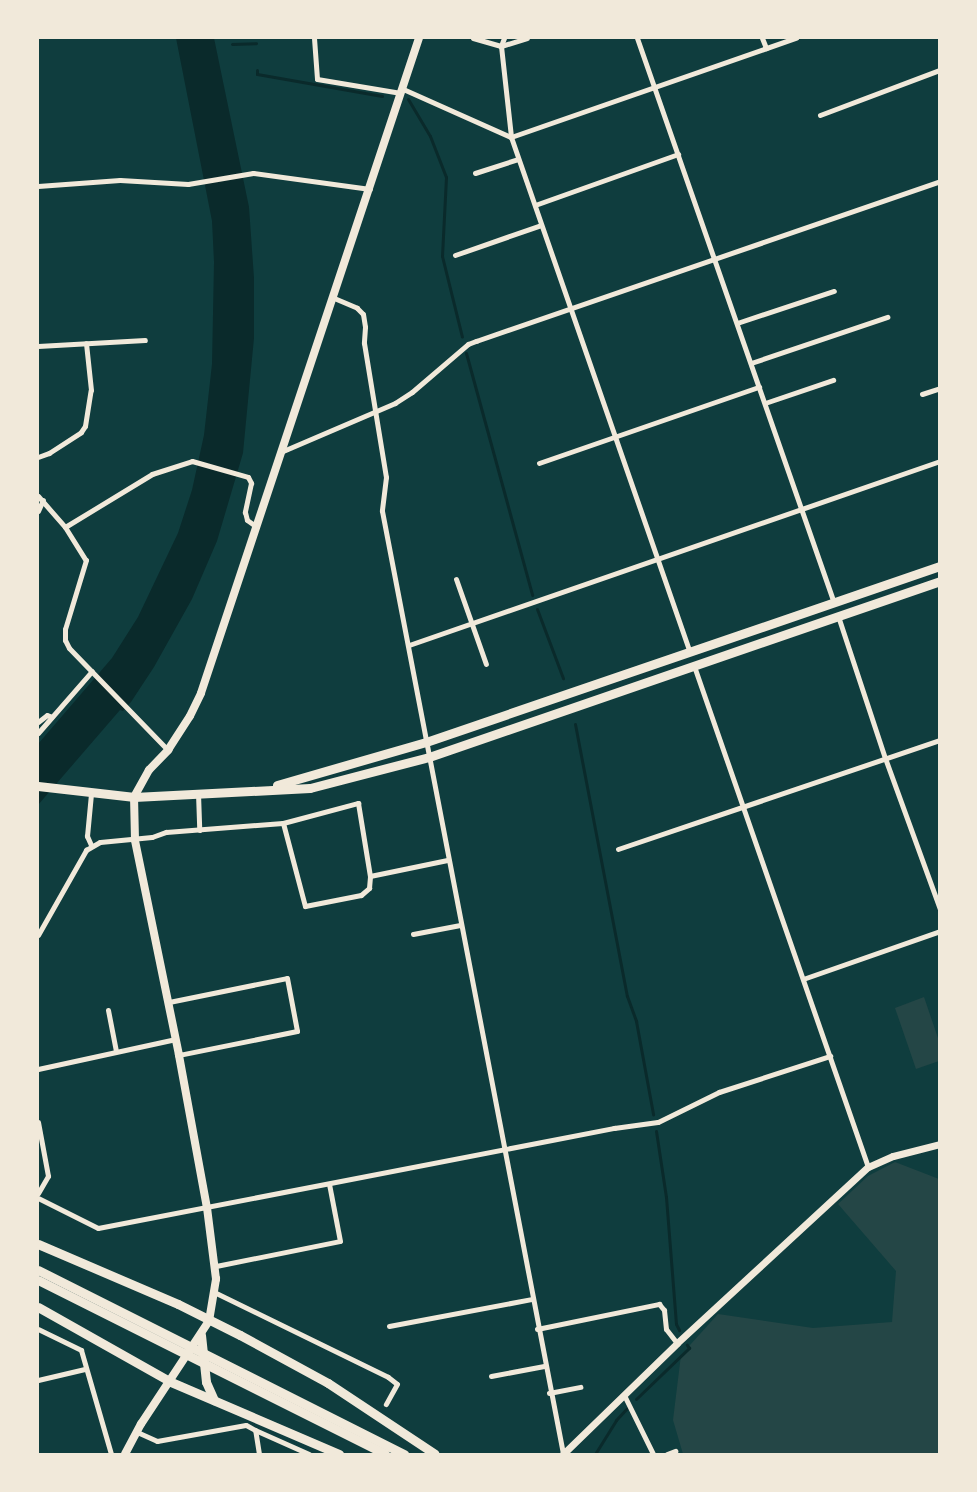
<!DOCTYPE html>
<html>
<head>
<meta charset="utf-8">
<style>
  body { margin:0 }
  #map { position:relative; width:977px; height:1492px; overflow:hidden; background:#0f3d3e; font-family:Commissioner,sans-serif }
  div>[style] { position:absolute }
  .green>* { inset:0; background:#244646 }
  .water>* { inset:0; background:#0a2a2b }
  .stream>* { height:3px; margin:-1.5px; padding:0 1.5px; transform-origin:1.5px; border-radius:1.5px; background:#0a2a2b }
  .minor>* { height:5px; margin:-2.5px; padding:0 2.5px; transform-origin:2.5px; border-radius:2.5px; background:#f1e9da }
  .tertiary>* { height:7px; margin:-3.5px; padding:0 3.5px; transform-origin:3.5px; border-radius:3.5px; background:#f1e9da }
  .secondary>* { height:8px; margin:-4px; padding:0 4px; transform-origin:4px; border-radius:4px; background:#f1e9da }
  .trunk>* { height:9px; margin:-4.5px; padding:0 4.5px; transform-origin:4.5px; border-radius:4.5px; background:#f1e9da }
  .motorway>* { height:9px; margin:-4.5px; padding:0 4.5px; transform-origin:4.5px; border-radius:4.5px; background:#f1e9da }
  span { translate:-50% -50%; white-space:nowrap; text-align:center; line-height:1.15; -webkit-text-stroke:6px #f1e9da; paint-order:stroke }
  .frame { position:absolute; inset:0; border:39px solid #f1e9da; pointer-events:none }
</style>
</head>
<body>
<div id="map">
  <div class="green">
    <i style="clip-path:polygon(924px 997px,939px 1041px,939px 1061px,916px 1069px,895px 1008px)"></i>
    <i style="clip-path:polygon(895px 1162px,939px 1179px,939px 1454px,683px 1454px,673px 1420px,681px 1355px,718px 1314px,813px 1328px,892px 1322px,896px 1271px,838px 1204px,868px 1176px)"></i>
  </div>
  <div class="water">
    <i style="clip-path:polygon(176px 38px,214px 38px,249px 207px,254px 278px,254px 338px,243px 453px,217px 541px,192px 599px,154px 667px,131px 702px,123px 711px,120px 710px,38px 805px,38px 744px,112px 658px,138px 617px,178px 533px,192px 490px,204px 435px,212px 364px,214px 262px,212px 221px)"></i>
  </div>
  <div class="stream">
    <i style="left:232px;top:44px;width:24px;rotate:-2deg"></i>
    <i style="left:257px;top:70px;width:4px;rotate:90deg"></i>
    <i style="left:257px;top:74px;width:127px;rotate:10deg"></i>
    <i style="left:408px;top:99px;width:43px;rotate:59.3deg"></i>
    <i style="left:430px;top:136px;width:44px;rotate:68.7deg"></i>
    <i style="left:446px;top:177px;width:79px;rotate:92.9deg"></i>
    <i style="left:442px;top:256px;width:83px;rotate:76.1deg"></i>
    <i style="left:466px;top:353px;width:251px;rotate:74.7deg"></i>
    <i style="left:537px;top:609px;width:74px;rotate:69.4deg"></i>
    <i style="left:575px;top:724px;width:277px;rotate:79.2deg"></i>
    <i style="left:627px;top:996px;width:27px;rotate:70deg"></i>
    <i style="left:636px;top:1021px;width:95px;rotate:79.6deg"></i>
    <i style="left:656px;top:1131px;width:67px;rotate:81.4deg"></i>
    <i style="left:666px;top:1197px;width:127px;rotate:85.5deg"></i>
    <i style="left:676px;top:1324px;width:7px;rotate:63deg"></i>
    <i style="left:636px;top:1399px;width:74px;rotate:-43.9deg"></i>
    <i style="left:689px;top:1348px;width:4px;rotate:-124deg"></i>
    <i style="left:595px;top:1454px;width:40px;rotate:-58deg"></i>
    <i style="left:616px;top:1420px;width:16px;rotate:-47deg"></i>
  </div>
  <div class="minor">
    <i style="left:314px;top:38px;width:41px;rotate:85.8deg"></i>
    <i style="left:317px;top:79px;width:85px;rotate:9.5deg"></i>
    <i style="left:473px;top:38px;width:29px;rotate:16deg"></i>
    <i style="left:501px;top:46px;width:27px;rotate:-17deg"></i>
    <i style="left:504px;top:38px;width:9px;rotate:111deg"></i>
    <i style="left:501px;top:46px;width:92px;rotate:83.7deg"></i>
    <i style="left:511px;top:137px;width:543px;rotate:70.86deg"></i>
    <i style="left:637px;top:38px;width:598px;rotate:70.78deg"></i>
    <i style="left:762px;top:38px;width:11px;rotate:68deg"></i>
    <i style="left:403px;top:89px;width:118px;rotate:24deg"></i>
    <i style="left:511px;top:137px;width:302px;rotate:-19.2deg"></i>
    <i style="left:820px;top:115px;width:128px;rotate:-20.6deg"></i>
    <i style="left:475px;top:173px;width:45px;rotate:-18deg"></i>
    <i style="left:38px;top:186px;width:82px;rotate:-4.2deg"></i>
    <i style="left:120px;top:180px;width:68px;rotate:3.4deg"></i>
    <i style="left:188px;top:184px;width:66px;rotate:-9.6deg"></i>
    <i style="left:253px;top:173px;width:118px;rotate:7.8deg"></i>
    <i style="left:535px;top:205px;width:152px;rotate:-19.6deg"></i>
    <i style="left:455px;top:255px;width:91px;rotate:-19.2deg"></i>
    <i style="left:334px;top:298px;width:25px;rotate:23deg"></i>
    <i style="left:357px;top:308px;width:8px;rotate:45deg"></i>
    <i style="left:363px;top:314px;width:13px;rotate:81deg"></i>
    <i style="left:365px;top:327px;width:16px;rotate:94deg"></i>
    <i style="left:364px;top:343px;width:136px;rotate:80.7deg"></i>
    <i style="left:386px;top:477px;width:34px;rotate:97deg"></i>
    <i style="left:382px;top:511px;width:960px;rotate:79.13deg"></i>
    <i style="left:737px;top:323px;width:102px;rotate:-18.3deg"></i>
    <i style="left:38px;top:346px;width:107px;rotate:-3.2deg"></i>
    <i style="left:751px;top:363px;width:144px;rotate:-18.7deg"></i>
    <i style="left:922px;top:394px;width:19px;rotate:-18deg"></i>
    <i style="left:765px;top:403px;width:72px;rotate:-18.7deg"></i>
    <i style="left:283px;top:451px;width:122px;rotate:-23.2deg"></i>
    <i style="left:395px;top:403px;width:20px;rotate:-33deg"></i>
    <i style="left:412px;top:392px;width:74px;rotate:-40.6deg"></i>
    <i style="left:468px;top:344px;width:9px;rotate:-21deg"></i>
    <i style="left:476px;top:341px;width:491px;rotate:-19deg"></i>
    <i style="left:38px;top:457px;width:12px;rotate:-20deg"></i>
    <i style="left:49px;top:453px;width:38px;rotate:-33deg"></i>
    <i style="left:81px;top:432px;width:7px;rotate:-56deg"></i>
    <i style="left:85px;top:426px;width:36px;rotate:-81deg"></i>
    <i style="left:91px;top:390px;width:47px;rotate:-96.1deg"></i>
    <i style="left:539px;top:463px;width:233px;rotate:-19.1deg"></i>
    <i style="left:38px;top:496px;width:41px;rotate:48.9deg"></i>
    <i style="left:65px;top:527px;width:39px;rotate:58deg"></i>
    <i style="left:86px;top:560px;width:72px;rotate:106.9deg"></i>
    <i style="left:65px;top:629px;width:11px;rotate:90deg"></i>
    <i style="left:65px;top:640px;width:9px;rotate:63deg"></i>
    <i style="left:69px;top:648px;width:142px;rotate:45.9deg"></i>
    <i style="left:38px;top:511px;width:12px;rotate:-66deg"></i>
    <i style="left:65px;top:527px;width:102px;rotate:-31.3deg"></i>
    <i style="left:152px;top:474px;width:42px;rotate:-18deg"></i>
    <i style="left:192px;top:461px;width:58px;rotate:15.9deg"></i>
    <i style="left:248px;top:477px;width:7px;rotate:63deg"></i>
    <i style="left:251px;top:483px;width:30px;rotate:102deg"></i>
    <i style="left:245px;top:512px;width:8px;rotate:76deg"></i>
    <i style="left:247px;top:520px;width:12px;rotate:35deg"></i>
    <i style="left:456px;top:579px;width:90px;rotate:70.6deg"></i>
    <i style="left:838px;top:616px;width:150px;rotate:71.7deg"></i>
    <i style="left:885px;top:758px;width:161px;rotate:70deg"></i>
    <i style="left:409px;top:645px;width:562px;rotate:-19.11deg"></i>
    <i style="left:694px;top:666px;width:530px;rotate:70.85deg"></i>
    <i style="left:38px;top:722px;width:11px;rotate:-38deg"></i>
    <i style="left:47px;top:715px;width:5px;rotate:22deg"></i>
    <i style="left:38px;top:733px;width:82px;rotate:-48.9deg"></i>
    <i style="left:198px;top:793px;width:37px;rotate:88deg"></i>
    <i style="left:283px;top:823px;width:86px;rotate:75.2deg"></i>
    <i style="left:305px;top:906px;width:57px;rotate:-11.1deg"></i>
    <i style="left:361px;top:895px;width:11px;rotate:-41deg"></i>
    <i style="left:369px;top:888px;width:12px;rotate:-85deg"></i>
    <i style="left:91px;top:845px;width:10px;rotate:-114deg"></i>
    <i style="left:87px;top:836px;width:42px;rotate:-84.6deg"></i>
    <i style="left:618px;top:849px;width:340px;rotate:-18.7deg"></i>
    <i style="left:413px;top:934px;width:48px;rotate:-10.8deg"></i>
    <i style="left:38px;top:935px;width:98px;rotate:-60.5deg"></i>
    <i style="left:86px;top:850px;width:16px;rotate:-30deg"></i>
    <i style="left:100px;top:842px;width:52px;rotate:-5.5deg"></i>
    <i style="left:152px;top:837px;width:15px;rotate:-20deg"></i>
    <i style="left:166px;top:832px;width:117px;rotate:-4.4deg"></i>
    <i style="left:283px;top:823px;width:78px;rotate:-14.9deg"></i>
    <i style="left:358px;top:803px;width:74px;rotate:80.7deg"></i>
    <i style="left:370px;top:876px;width:79px;rotate:-11.7deg"></i>
    <i style="left:803px;top:979px;width:145px;rotate:-19.3deg"></i>
    <i style="left:169px;top:1002px;width:120px;rotate:-11.5deg"></i>
    <i style="left:287px;top:978px;width:54px;rotate:79.3deg"></i>
    <i style="left:297px;top:1031px;width:120px;rotate:168.5deg"></i>
    <i style="left:108px;top:1010px;width:42px;rotate:79deg"></i>
    <i style="left:38px;top:1069px;width:141px;rotate:-12.3deg"></i>
    <i style="left:38px;top:1122px;width:55px;rotate:79.5deg"></i>
    <i style="left:48px;top:1176px;width:20px;rotate:120deg"></i>
    <i style="left:38px;top:1198px;width:67px;rotate:26.6deg"></i>
    <i style="left:98px;top:1228px;width:526px;rotate:-10.97deg"></i>
    <i style="left:614px;top:1128px;width:44px;rotate:-7.8deg"></i>
    <i style="left:658px;top:1122px;width:68px;rotate:-26.2deg"></i>
    <i style="left:719px;top:1092px;width:117px;rotate:-18deg"></i>
    <i style="left:216px;top:1266px;width:126px;rotate:-11.4deg"></i>
    <i style="left:340px;top:1241px;width:58px;rotate:-100.9deg"></i>
    <i style="left:216px;top:1293px;width:191px;rotate:26deg"></i>
    <i style="left:388px;top:1377px;width:11px;rotate:38deg"></i>
    <i style="left:397px;top:1384px;width:23px;rotate:119deg"></i>
    <i style="left:389px;top:1326px;width:146px;rotate:-10.7deg"></i>
    <i style="left:38px;top:1329px;width:48px;rotate:26deg"></i>
    <i style="left:81px;top:1350px;width:108px;rotate:73.9deg"></i>
    <i style="left:537px;top:1329px;width:125px;rotate:-11.6deg"></i>
    <i style="left:659px;top:1304px;width:8px;rotate:50deg"></i>
    <i style="left:664px;top:1310px;width:19px;rotate:84deg"></i>
    <i style="left:666px;top:1329px;width:18px;rotate:52deg"></i>
    <i style="left:491px;top:1376px;width:54px;rotate:-10.7deg"></i>
    <i style="left:38px;top:1380px;width:48px;rotate:-13.2deg"></i>
    <i style="left:549px;top:1393px;width:32px;rotate:-11deg"></i>
    <i style="left:624px;top:1395px;width:66px;rotate:63.8deg"></i>
    <i style="left:137px;top:1432px;width:22px;rotate:24deg"></i>
    <i style="left:157px;top:1441px;width:90px;rotate:-10.2deg"></i>
    <i style="left:246px;top:1425px;width:10px;rotate:29deg"></i>
    <i style="left:259px;top:1454px;width:24px;rotate:-99deg"></i>
    <i style="left:255px;top:1430px;width:59px;rotate:24deg"></i>
    <i style="left:667px;top:1454px;width:9px;rotate:-21deg"></i>
  </div>
  <div class="tertiary">
    <i style="left:563px;top:1454px;width:159px;rotate:-44.2deg"></i>
    <i style="left:677px;top:1343px;width:260px;rotate:-42.7deg"></i>
    <i style="left:868px;top:1167px;width:27px;rotate:-24deg"></i>
    <i style="left:893px;top:1156px;width:49px;rotate:-14.3deg"></i>
  </div>
  <div class="secondary">
    <i style="left:125px;top:1454px;width:34px;rotate:-62deg"></i>
    <i style="left:141px;top:1424px;width:123px;rotate:-56.6deg"></i>
    <i style="left:209px;top:1321px;width:43px;rotate:-80.5deg"></i>
    <i style="left:216px;top:1279px;width:72px;rotate:-97.2deg"></i>
    <i style="left:207px;top:1208px;width:156px;rotate:-100.4deg"></i>
    <i style="left:179px;top:1055px;width:219px;rotate:-101.6deg"></i>
    <i style="left:135px;top:840px;width:43px;rotate:-91.3deg"></i>
    <i style="left:134px;top:797px;width:31px;rotate:-61deg"></i>
    <i style="left:149px;top:770px;width:28px;rotate:-46deg"></i>
    <i style="left:168px;top:750px;width:40px;rotate:-57.1deg"></i>
    <i style="left:190px;top:716px;width:25px;rotate:-64deg"></i>
    <i style="left:201px;top:693px;width:690px;rotate:-71.59deg"></i>
  </div>
  <div class="trunk">
    <i style="left:277px;top:785px;width:155px;rotate:-16.1deg"></i>
    <i style="left:426px;top:742px;width:543px;rotate:-18.9deg"></i>
    <i style="left:38px;top:786px;width:97px;rotate:6.5deg"></i>
    <i style="left:134px;top:797px;width:176px;rotate:-2.9deg"></i>
    <i style="left:310px;top:788px;width:123px;rotate:-14.6deg"></i>
    <i style="left:429px;top:757px;width:540px;rotate:-19deg"></i>
  </div>
  <div class="motorway">
    <i style="left:38px;top:1244px;width:152px;rotate:23.2deg"></i>
    <i style="left:178px;top:1304px;width:69px;rotate:26.6deg"></i>
    <i style="left:240px;top:1335px;width:100px;rotate:28.6deg"></i>
    <i style="left:328px;top:1383px;width:128px;rotate:33.6deg"></i>
    <i style="left:38px;top:1270px;width:410px;rotate:26.7deg"></i>
    <i style="left:38px;top:1280px;width:388px;rotate:26.6deg"></i>
    <i style="left:38px;top:1307px;width:153px;rotate:29.4deg"></i>
    <i style="left:171px;top:1382px;width:183px;rotate:23.2deg"></i>
    <i style="left:201px;top:1335px;width:47px;rotate:83.9deg"></i>
    <i style="left:206px;top:1382px;width:20px;rotate:66deg"></i>
  </div>
  <div class="frame"></div>
</div>
</body>
</html>
